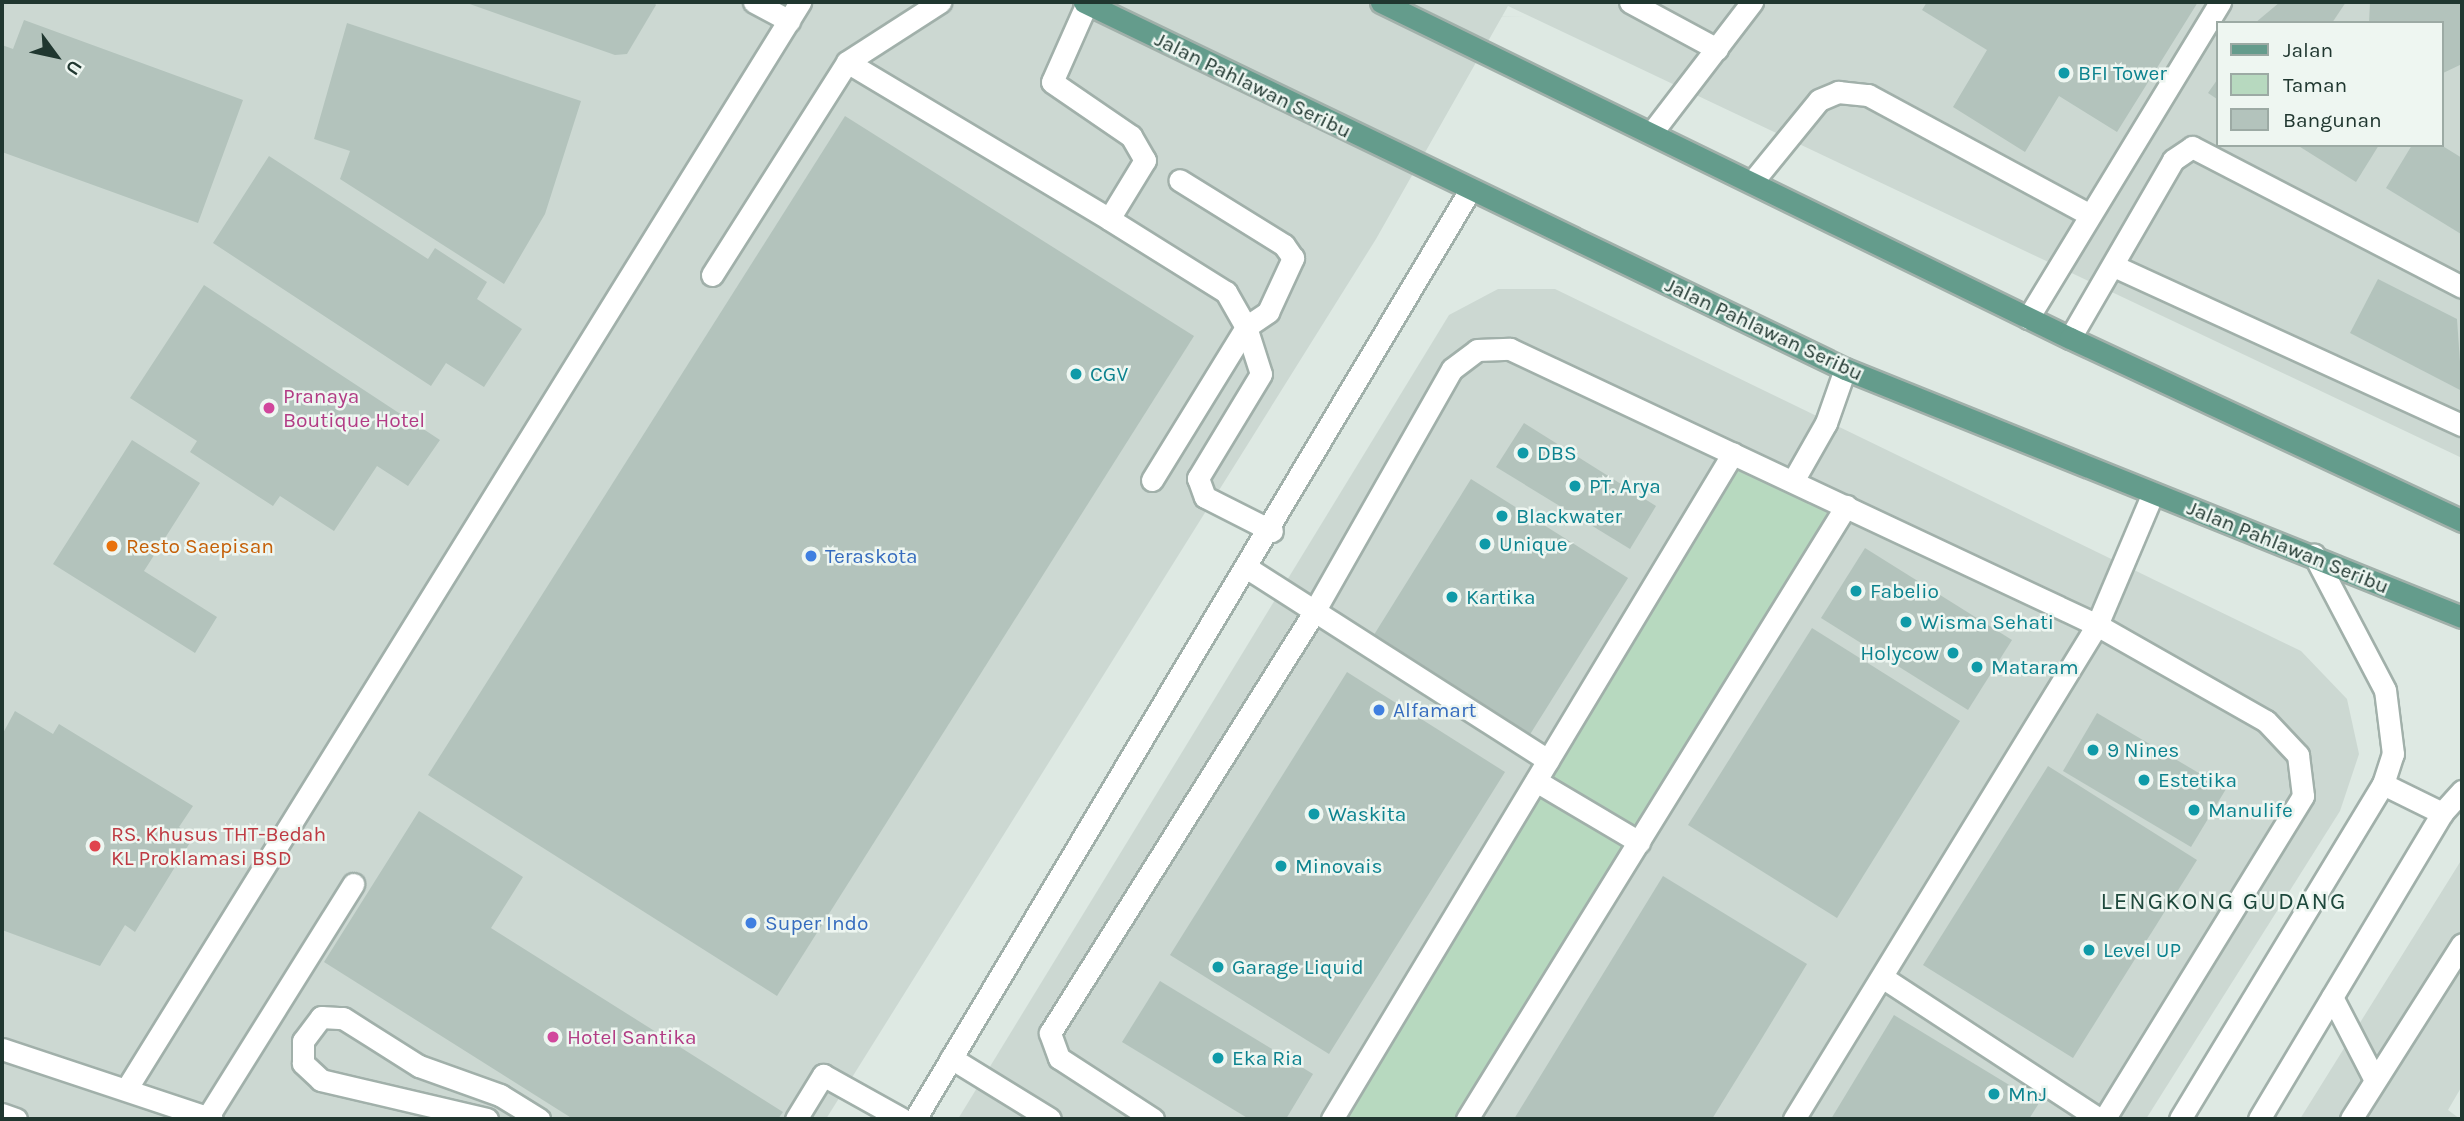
<!DOCTYPE html>
<html>
<head>
<meta charset="utf-8">
<style>
  body { margin:0 }
  #map { position:relative; width:2464px; height:1121px; overflow:hidden; background:#dee9e3; font-family:Karla,sans-serif }
  div>[style] { position:absolute }
  .built>* { inset:0; background:#ccd8d2 }
  .green>* { inset:0; background:#b7d9bf }
  .building>* { inset:0; background:#b3c3bc }
  .roads { filter:drop-shadow(2px 0 #a1b0aa) drop-shadow(-2px 0 #a1b0aa) drop-shadow(0 2px #a1b0aa) drop-shadow(0 -2px #a1b0aa) }
  .lane>* { height:21px; margin:-10.5px; padding:0 10.5px; transform-origin:10.5px; border-radius:10.5px; background:#fff }
  .street>* { height:21px; margin:-10.5px; padding:0 10.5px; transform-origin:10.5px; border-radius:10.5px; background:#fff }
  .secondary>* { height:21px; margin:-10.5px; padding:0 10.5px; transform-origin:10.5px; border-radius:10.5px; background:#fff }
  .primary>* { height:21px; margin:-10.5px; padding:0 10.5px; transform-origin:10.5px; border-radius:10.5px; background:#649c8c }
  .dots>* { width:19px; height:19px; translate:-50% -50%; box-sizing:border-box; border:4px solid #eef6f1; border-radius:50% }
  span { translate:-50% -50%; white-space:nowrap; text-align:center; line-height:1.15; -webkit-text-stroke:5px #eef6f1; paint-order:stroke }
  .culture-label { font-size:21px; color:#0d838f }
  .left { translate:0 -50%; text-align:left }
  .right { translate:-100% -50%; text-align:right }
  .street-label { font-size:21px; color:#203730 }
  .hotel-label { font-size:21px; color:#b23c85 }
  .food-label { font-size:21px; color:#c56008 }
  .shop-label { font-size:21px; color:#366cbe }
  .health-label { font-size:21px; color:#be3a42 }
  .quarter-label { font-size:24px; color:#1d483c; letter-spacing:2px }
  .frame { position:absolute; inset:0; border:4px solid #203730; pointer-events:none }
  .legend { position:absolute; left:2216px; top:21px; width:228px; height:126px; box-sizing:border-box; background:#eef6f1; border:2px solid #9caaa4; margin:0; padding:9px 12px; list-style:none; font-size:21px; color:#203730 }
  .legend li { display:flex; align-items:center; gap:14px; height:35px }
  .legend b { width:35px; border:2px solid #9caaa4 }
  .north { position:absolute; left:21px; top:21px; width:70px; height:70px; -webkit-text-stroke:5px #eef6f1; paint-order:stroke; rotate:123deg; font-size:19px; font-weight:700; line-height:28px; text-align:center; color:#203730 }
  .north::after { content:''; display:block; margin:auto; width:24px; height:32px; background:#203730; clip-path:polygon(50% 0,100% 100%,50% 72%,0 100%) }
</style>
</head>
<body>
<div id="map">
  <div class="built">
    <i style="clip-path:polygon(evenodd,2px 2px,2462px 2px,2462px 458px,1508px 6px,1376px 239px,826px 1119px,2px 1119px,2px 2px,2217px 23px,2441px 23px,2441px 145px,2217px 145px,2217px 23px)"></i>
    <i style="clip-path:polygon(1498px 289px,1555px 289px,2301px 651px,2347px 699px,2359px 754px,2340px 811px,2146px 1119px,958px 1119px,1449px 315px)"></i>
    <i style="clip-path:polygon(2462px 859px,2462px 1086px,2448px 1110px,2460px 1119px,2300px 1119px)"></i>
  </div>
  <div class="green">
    <i style="clip-path:polygon(1733px 453px,1846px 506px,1467px 1119px,1332px 1119px)"></i>
  </div>
  <div class="building">
    <i style="clip-path:polygon(464px 2px,654px 2px,656px 5px,627px 54px,615px 55px)"></i>
    <i style="clip-path:polygon(1927px 2px,2198px 2px,2117px 132px,2059px 96px,2025px 152px,1953px 107px,1987px 50px,1922px 10px)"></i>
    <i style="clip-path:polygon(2280px 2px,2346px 2px,2332px 23px,2255px 23px)"></i>
    <i style="clip-path:polygon(2370px 2px,2462px 2px,2462px 64px,2441px 74px,2441px 23px,2369px 23px)"></i>
    <i style="clip-path:polygon(24px 20px,243px 100px,198px 223px,2px 152px,2px 45px,13px 49px)"></i>
    <i style="clip-path:polygon(347px 23px,581px 101px,545px 214px,504px 284px,340px 179px,350px 151px,314px 139px)"></i>
    <i style="clip-path:polygon(2217px 80px,2217px 99px,2208px 93px)"></i>
    <i style="clip-path:polygon(845px 116px,1194px 336px,777px 996px,428px 775px)"></i>
    <i style="clip-path:polygon(2297px 145px,2379px 145px,2356px 182px)"></i>
    <i style="clip-path:polygon(2412px 145px,2441px 145px,2462px 158px,2461px 234px,2386px 188px)"></i>
    <i style="clip-path:polygon(269px 156px,428px 259px,435px 248px,487px 282px,477px 299px,522px 329px,484px 387px,446px 363px,431px 386px,213px 243px)"></i>
    <i style="clip-path:polygon(2378px 279px,2457px 319px,2462px 391px,2350px 333px)"></i>
    <i style="clip-path:polygon(204px 285px,440px 440px,408px 486px,377px 466px,334px 531px,280px 496px,273px 506px,190px 452px,197px 441px,130px 398px)"></i>
    <i style="clip-path:polygon(1524px 423px,1656px 506px,1630px 549px,1496px 467px)"></i>
    <i style="clip-path:polygon(132px 440px,200px 483px,144px 571px,217px 617px,195px 653px,53px 564px)"></i>
    <i style="clip-path:polygon(1471px 479px,1628px 578px,1529px 736px,1372px 638px)"></i>
    <i style="clip-path:polygon(1865px 548px,2012px 640px,1968px 710px,1821px 618px)"></i>
    <i style="clip-path:polygon(1812px 628px,1960px 721px,1837px 918px,1688px 825px)"></i>
    <i style="clip-path:polygon(1347px 672px,1505px 772px,1329px 1054px,1170px 955px)"></i>
    <i style="clip-path:polygon(15px 711px,53px 734px,59px 724px,193px 806px,179px 827px,194px 836px,135px 932px,125px 925px,100px 966px,2px 930px,2px 735px)"></i>
    <i style="clip-path:polygon(2097px 713px,2226px 789px,2191px 847px,2063px 771px)"></i>
    <i style="clip-path:polygon(2048px 766px,2197px 860px,2073px 1058px,1923px 965px)"></i>
    <i style="clip-path:polygon(419px 811px,523px 877px,491px 928px,783px 1112px,778px 1119px,573px 1119px,324px 962px)"></i>
    <i style="clip-path:polygon(1663px 876px,1807px 964px,1759px 1043px,1712px 1119px,1514px 1119px)"></i>
    <i style="clip-path:polygon(1160px 981px,1313px 1074px,1286px 1119px,1249px 1119px,1122px 1042px)"></i>
    <i style="clip-path:polygon(1894px 1015px,2039px 1103px,2029px 1119px,1831px 1119px)"></i>
  </div>
  <div class="roads">
    <div class="lane">
      <i style="left:754px;top:2px;width:40px;rotate:28deg"></i>
      <i style="left:1630px;top:2px;width:99px;rotate:28.4deg"></i>
      <i style="left:1087px;top:3px;width:86px;rotate:113.9deg"></i>
      <i style="left:1052px;top:82px;width:96px;rotate:34.4deg"></i>
      <i style="left:1131px;top:136px;width:28px;rotate:60deg"></i>
      <i style="left:1145px;top:160px;width:69px;rotate:121.4deg"></i>
      <i style="left:1109px;top:219px;width:138px;rotate:32deg"></i>
      <i style="left:1226px;top:292px;width:40px;rotate:60.3deg"></i>
      <i style="left:1246px;top:327px;width:49px;rotate:72.3deg"></i>
      <i style="left:1261px;top:374px;width:122px;rotate:121.2deg"></i>
      <i style="left:1198px;top:478px;width:20px;rotate:70deg"></i>
      <i style="left:1205px;top:497px;width:75px;rotate:26.9deg"></i>
      <i style="left:847px;top:62px;width:305px;rotate:30.9deg"></i>
      <i style="left:1653px;top:131px;width:163px;rotate:-52.5deg"></i>
      <i style="left:1753px;top:181px;width:104px;rotate:-50.8deg"></i>
      <i style="left:1819px;top:100px;width:21px;rotate:-23deg"></i>
      <i style="left:1838px;top:92px;width:30px;rotate:6deg"></i>
      <i style="left:1868px;top:95px;width:252px;rotate:28.4deg"></i>
      <i style="left:2114px;top:266px;width:383px;rotate:24.6deg"></i>
      <i style="left:712px;top:275px;width:252px;rotate:-57.6deg"></i>
      <i style="left:847px;top:62px;width:111px;rotate:-32.8deg"></i>
      <i style="left:2028px;top:318px;width:370px;rotate:-58.7deg"></i>
      <i style="left:2070px;top:338px;width:206px;rotate:-59.9deg"></i>
      <i style="left:2173px;top:160px;width:23px;rotate:-34deg"></i>
      <i style="left:2192px;top:147px;width:304px;rotate:27.4deg"></i>
      <i style="left:1152px;top:480px;width:180px;rotate:-58.4deg"></i>
      <i style="left:1246px;top:327px;width:27px;rotate:-34deg"></i>
      <i style="left:1268px;top:312px;width:60px;rotate:-65.2deg"></i>
      <i style="left:1293px;top:258px;width:16px;rotate:-125deg"></i>
      <i style="left:1284px;top:245px;width:123px;rotate:-148.2deg"></i>
      <i style="left:1793px;top:481px;width:67px;rotate:-60.4deg"></i>
      <i style="left:1826px;top:423px;width:57px;rotate:-70.6deg"></i>
      <i style="left:1249px;top:569px;width:355px;rotate:32.6deg"></i>
      <i style="left:1536px;top:781px;width:120px;rotate:30.6deg"></i>
      <i style="left:1882px;top:977px;width:259px;rotate:33.2deg"></i>
      <i style="left:2332px;top:997px;width:93px;rotate:62.6deg"></i>
      <i style="left:951px;top:1058px;width:116px;rotate:31.6deg"></i>
      <i style="left:207px;top:1118px;width:276px;rotate:-58deg"></i>
      <i style="left:487px;top:1119px;width:171px;rotate:-166.8deg"></i>
      <i style="left:321px;top:1080px;width:25px;rotate:-137deg"></i>
      <i style="left:303px;top:1063px;width:22px;rotate:-90deg"></i>
      <i style="left:303px;top:1041px;width:30px;rotate:-53deg"></i>
      <i style="left:321px;top:1017px;width:22px;rotate:3deg"></i>
      <i style="left:343px;top:1018px;width:90px;rotate:32.3deg"></i>
      <i style="left:419px;top:1066px;width:86px;rotate:19.7deg"></i>
      <i style="left:500px;top:1095px;width:46px;rotate:31.6deg"></i>
      <i style="left:796px;top:1119px;width:52px;rotate:-58.5deg"></i>
      <i style="left:823px;top:1075px;width:90px;rotate:29.1deg"></i>
      <i style="left:1153px;top:1119px;width:112px;rotate:-147deg"></i>
      <i style="left:1059px;top:1058px;width:27px;rotate:-110deg"></i>
      <i style="left:1050px;top:1033px;width:499px;rotate:-57.9deg"></i>
      <i style="left:1315px;top:610px;width:277px;rotate:-60.4deg"></i>
      <i style="left:1452px;top:369px;width:31px;rotate:-37deg"></i>
      <i style="left:1477px;top:350px;width:33px;rotate:-2deg"></i>
      <i style="left:1510px;top:349px;width:649px;rotate:25.18deg"></i>
      <i style="left:2097px;top:625px;width:194px;rotate:29.6deg"></i>
      <i style="left:2266px;top:721px;width:47px;rotate:46.7deg"></i>
      <i style="left:2298px;top:755px;width:41px;rotate:83deg"></i>
      <i style="left:2303px;top:796px;width:379px;rotate:121.6deg"></i>
      <i style="left:1332px;top:1119px;width:777px;rotate:-58.95deg"></i>
      <i style="left:1467px;top:1119px;width:721px;rotate:-58.27deg"></i>
      <i style="left:1794px;top:1119px;width:580px;rotate:-58.48deg"></i>
      <i style="left:2097px;top:625px;width:143px;rotate:-67deg"></i>
      <i style="left:2351px;top:1119px;width:207px;rotate:-57.6deg"></i>
    </div>
    <div class="street">
      <i style="left:127px;top:1088px;width:1278px;rotate:-58.21deg"></i>
      <i style="left:915px;top:1119px;width:1082px;rotate:-59.15deg"></i>
    </div>
    <div class="secondary">
      <i style="left:2383px;top:784px;width:66px;rotate:26.2deg"></i>
      <i style="left:2px;top:1049px;width:221px;rotate:18.4deg"></i>
      <i style="left:2px;top:1114px;width:15px;rotate:20deg"></i>
      <i style="left:2180px;top:1119px;width:392px;rotate:-58.8deg"></i>
      <i style="left:2383px;top:784px;width:32px;rotate:-72deg"></i>
      <i style="left:2393px;top:754px;width:64px;rotate:-97.1deg"></i>
      <i style="left:2385px;top:690px;width:153px;rotate:-117.7deg"></i>
      <i style="left:2259px;top:1119px;width:357px;rotate:-59.1deg"></i>
      <i style="left:2442px;top:813px;width:30px;rotate:-48deg"></i>
    </div>
    <div class="primary">
      <i style="left:1084px;top:2px;width:845px;rotate:25.75deg"></i>
      <i style="left:1845px;top:369px;width:665px;rotate:21.9deg"></i>
      <i style="left:1381px;top:2px;width:767px;rotate:26deg"></i>
      <i style="left:2070px;top:338px;width:433px;rotate:25deg"></i>
    </div>
  </div>
  <div class="dots">
    <i style="left:2064px;top:73px;background:#0f9aa8"></i>
    <i style="left:1076px;top:374px;background:#0f9aa8"></i>
    <i style="left:269px;top:408px;background:#d1479c"></i>
    <i style="left:1523px;top:453px;background:#0f9aa8"></i>
    <i style="left:1575px;top:486px;background:#0f9aa8"></i>
    <i style="left:1502px;top:516px;background:#0f9aa8"></i>
    <i style="left:1485px;top:544px;background:#0f9aa8"></i>
    <i style="left:112px;top:546px;background:#e8710a"></i>
    <i style="left:811px;top:556px;background:#3f7fe0"></i>
    <i style="left:1856px;top:591px;background:#0f9aa8"></i>
    <i style="left:1452px;top:597px;background:#0f9aa8"></i>
    <i style="left:1906px;top:622px;background:#0f9aa8"></i>
    <i style="left:1953px;top:653px;background:#0f9aa8"></i>
    <i style="left:1977px;top:667px;background:#0f9aa8"></i>
    <i style="left:1379px;top:710px;background:#3f7fe0"></i>
    <i style="left:2093px;top:750px;background:#0f9aa8"></i>
    <i style="left:2144px;top:780px;background:#0f9aa8"></i>
    <i style="left:2194px;top:810px;background:#0f9aa8"></i>
    <i style="left:1314px;top:814px;background:#0f9aa8"></i>
    <i style="left:95px;top:846px;background:#e0444e"></i>
    <i style="left:1281px;top:866px;background:#0f9aa8"></i>
    <i style="left:751px;top:923px;background:#3f7fe0"></i>
    <i style="left:2089px;top:950px;background:#0f9aa8"></i>
    <i style="left:1218px;top:967px;background:#0f9aa8"></i>
    <i style="left:553px;top:1037px;background:#d1479c"></i>
    <i style="left:1218px;top:1058px;background:#0f9aa8"></i>
    <i style="left:1994px;top:1094px;background:#0f9aa8"></i>
  </div>
  <div class="culture-label">
    <span class="left" style="left:2078px;top:73px">BFI Tower</span>
    <span class="left" style="left:1090px;top:374px">CGV</span>
    <span class="left" style="left:1537px;top:453px">DBS</span>
    <span class="left" style="left:1589px;top:486px">PT. Arya</span>
    <span class="left" style="left:1516px;top:516px">Blackwater</span>
    <span class="left" style="left:1499px;top:544px">Unique</span>
    <span class="left" style="left:1870px;top:591px">Fabelio</span>
    <span class="left" style="left:1466px;top:597px">Kartika</span>
    <span class="left" style="left:1920px;top:622px">Wisma Sehati</span>
    <span class="right" style="left:1939px;top:653px">Holycow</span>
    <span class="left" style="left:1991px;top:667px">Mataram</span>
    <span class="left" style="left:2107px;top:750px">9 Nines</span>
    <span class="left" style="left:2158px;top:780px">Estetika</span>
    <span class="left" style="left:2208px;top:810px">Manulife</span>
    <span class="left" style="left:1328px;top:814px">Waskita</span>
    <span class="left" style="left:1295px;top:866px">Minovais</span>
    <span class="left" style="left:2103px;top:950px">Level UP</span>
    <span class="left" style="left:1232px;top:967px">Garage Liquid</span>
    <span class="left" style="left:1232px;top:1058px">Eka Ria</span>
    <span class="left" style="left:2008px;top:1094px">MnJ</span>
  </div>
  <div class="street-label">
    <span style="left:1253px;top:85px;rotate:26deg">Jalan Pahlawan Seribu</span>
    <span style="left:1764px;top:329px;rotate:25deg">Jalan Pahlawan Seribu</span>
    <span style="left:2288px;top:547px;rotate:22deg">Jalan Pahlawan Seribu</span>
  </div>
  <div class="hotel-label">
    <span class="left" style="left:283px;top:408px">Pranaya<br>Boutique Hotel</span>
    <span class="left" style="left:567px;top:1037px">Hotel Santika</span>
  </div>
  <div class="food-label">
    <span class="left" style="left:126px;top:546px">Resto Saepisan</span>
  </div>
  <div class="shop-label">
    <span class="left" style="left:825px;top:556px">Teraskota</span>
    <span class="left" style="left:1393px;top:710px">Alfamart</span>
    <span class="left" style="left:765px;top:923px">Super Indo</span>
  </div>
  <div class="health-label">
    <span class="left" style="left:111px;top:846px">RS. Khusus THT-Bedah<br>KL Proklamasi BSD</span>
  </div>
  <div class="quarter-label">
    <span style="left:2224px;top:902px">LENGKONG GUDANG</span>
  </div>
  <div class="frame"></div>
  <ul class="legend">
  <li><b style="height:9px;background:#649c8c"></b>Jalan</li>
  <li><b style="height:19px;background:#b7d9bf"></b>Taman</li>
  <li><b style="height:19px;background:#b3c3bc"></b>Bangunan</li>
  </ul>
  <div class="north">U</div>
</div>
</body>
</html>
